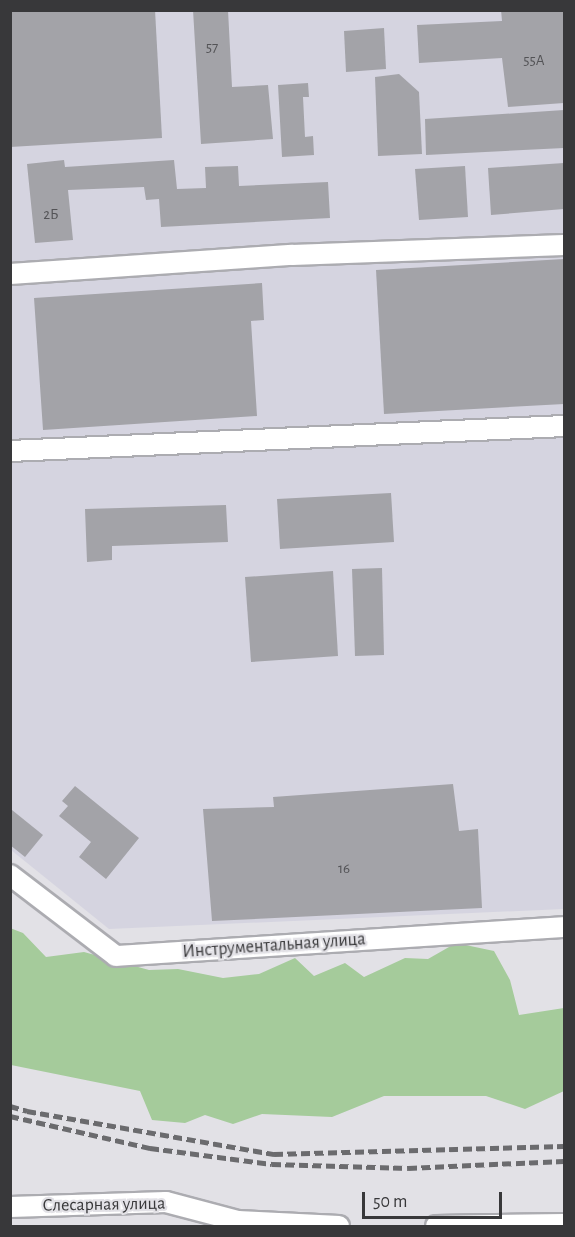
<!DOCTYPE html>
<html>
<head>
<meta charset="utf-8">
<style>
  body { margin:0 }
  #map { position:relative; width:575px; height:1237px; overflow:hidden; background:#e2e1e6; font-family:"Alegreya Sans",sans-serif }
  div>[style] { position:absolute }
  .built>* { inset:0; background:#d5d4e0 }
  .green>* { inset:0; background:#a5cb9b }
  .building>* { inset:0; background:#a3a3a8 }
  .roads { filter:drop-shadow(2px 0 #acacb1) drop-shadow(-2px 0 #acacb1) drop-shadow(0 2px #acacb1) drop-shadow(0 -2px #acacb1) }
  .minor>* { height:20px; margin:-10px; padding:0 10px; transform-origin:10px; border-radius:10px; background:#fff }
  .rail>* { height:4.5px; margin-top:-2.25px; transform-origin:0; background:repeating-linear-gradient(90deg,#6b6b6e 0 9px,transparent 0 13.5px) }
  span { translate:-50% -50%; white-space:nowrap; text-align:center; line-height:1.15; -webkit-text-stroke:4.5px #e2e1e6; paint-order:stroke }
  .number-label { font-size:15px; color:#535356 }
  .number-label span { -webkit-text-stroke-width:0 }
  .street-label { font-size:18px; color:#38383a }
  .frame { position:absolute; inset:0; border:12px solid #38383a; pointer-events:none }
  .scale { position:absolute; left:362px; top:1192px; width:140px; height:27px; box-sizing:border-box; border:3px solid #38383a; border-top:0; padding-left:8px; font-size:18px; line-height:21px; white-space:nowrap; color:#38383a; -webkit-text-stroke:4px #e2e1e6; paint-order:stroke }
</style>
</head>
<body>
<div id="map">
  <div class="built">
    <i style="clip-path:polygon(10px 11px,564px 11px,564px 909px,109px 929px,11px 850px)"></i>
  </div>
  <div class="green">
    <i style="clip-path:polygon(10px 928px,23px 933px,46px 957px,84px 952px,149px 970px,178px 969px,223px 978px,259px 974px,295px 958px,314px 976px,345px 963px,364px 977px,405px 958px,428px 959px,456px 943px,494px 951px,510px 980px,519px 1015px,564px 1008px,564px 1091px,525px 1109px,486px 1096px,384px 1096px,332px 1117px,262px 1114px,233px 1124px,205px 1115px,185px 1123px,152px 1120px,140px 1091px,11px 1065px)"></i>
  </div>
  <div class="building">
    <i style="clip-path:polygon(10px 10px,155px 10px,162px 138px,10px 147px)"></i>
    <i style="clip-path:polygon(193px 10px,228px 10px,232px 87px,268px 85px,273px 139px,201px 144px)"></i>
    <i style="clip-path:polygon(501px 10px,564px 10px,564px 103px,508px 107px,502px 58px,419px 63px,417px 25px,502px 21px)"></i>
    <i style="clip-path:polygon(384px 28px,386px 69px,346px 72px,344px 31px)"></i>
    <i style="clip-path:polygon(399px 74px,419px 92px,422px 154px,378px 156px,375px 77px)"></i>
    <i style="clip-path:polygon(308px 83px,309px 97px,303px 97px,305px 137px,313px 136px,314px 155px,282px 157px,278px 85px)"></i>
    <i style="clip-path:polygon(564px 110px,564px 148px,426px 155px,425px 119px)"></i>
    <i style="clip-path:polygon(64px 160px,65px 167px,174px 160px,177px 189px,206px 188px,205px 167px,238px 166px,239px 186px,328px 182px,330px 218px,161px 227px,159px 199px,146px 200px,144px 187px,68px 190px,73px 240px,35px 243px,27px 164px)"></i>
    <i style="clip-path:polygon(564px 163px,564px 209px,491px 215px,488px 168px)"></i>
    <i style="clip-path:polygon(465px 166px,468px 217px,419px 220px,415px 169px)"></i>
    <i style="clip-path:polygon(564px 259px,564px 404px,384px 414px,376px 270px)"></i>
    <i style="clip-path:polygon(262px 283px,264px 320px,251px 321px,257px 416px,43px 430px,34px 298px)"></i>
    <i style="clip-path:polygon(391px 493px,394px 542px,280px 549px,277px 499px)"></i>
    <i style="clip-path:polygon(226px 505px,228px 542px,112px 546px,112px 560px,87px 562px,85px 509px)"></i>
    <i style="clip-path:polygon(382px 568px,384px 655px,355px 656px,352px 569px)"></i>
    <i style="clip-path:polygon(333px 571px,338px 656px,251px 662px,245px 577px)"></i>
    <i style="clip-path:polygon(453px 784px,459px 831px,478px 829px,482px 908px,212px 921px,203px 809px,274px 807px,273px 797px)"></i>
    <i style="clip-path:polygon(75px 786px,139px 838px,106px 879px,79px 857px,91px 842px,59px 816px,68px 806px,62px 801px)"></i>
    <i style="clip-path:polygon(12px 810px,43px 835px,25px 857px,10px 845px)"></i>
  </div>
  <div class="roads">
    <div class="minor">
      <i style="left:10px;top:274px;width:283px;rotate:-3.9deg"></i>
      <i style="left:292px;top:255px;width:272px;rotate:-2.1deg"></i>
      <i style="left:10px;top:451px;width:555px;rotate:-2.58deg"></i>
      <i style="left:10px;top:875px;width:133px;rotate:37.4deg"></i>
      <i style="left:116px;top:956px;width:449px;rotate:-3.7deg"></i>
      <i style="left:10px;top:1207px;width:156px;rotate:-1.8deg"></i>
      <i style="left:166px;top:1202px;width:74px;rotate:14.8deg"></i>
      <i style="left:238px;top:1221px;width:101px;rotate:2.8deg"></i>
      <i style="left:436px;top:1226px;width:128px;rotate:-0.9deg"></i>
    </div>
  </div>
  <div class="rail">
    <i style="left:10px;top:1106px;width:18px;rotate:16deg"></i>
    <i style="left:27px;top:1111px;width:251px;rotate:9.9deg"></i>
    <i style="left:274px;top:1154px;width:290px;rotate:-1.6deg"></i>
    <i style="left:10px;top:1116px;width:144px;rotate:12.9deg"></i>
    <i style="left:150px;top:1148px;width:123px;rotate:7.5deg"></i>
    <i style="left:272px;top:1164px;width:136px;rotate:1.7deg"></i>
    <i style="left:408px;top:1168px;width:156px;rotate:-2.6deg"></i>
  </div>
  <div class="number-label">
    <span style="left:212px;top:48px">57</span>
    <span style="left:534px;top:61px">55А</span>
    <span style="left:51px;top:215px">2Б</span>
    <span style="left:344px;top:869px">16</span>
  </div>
  <div class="street-label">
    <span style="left:274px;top:946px;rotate:-4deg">Инструментальная улица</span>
    <span style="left:104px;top:1205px;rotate:-1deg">Слесарная улица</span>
  </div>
  <div class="frame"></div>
  <div class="scale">50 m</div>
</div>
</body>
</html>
